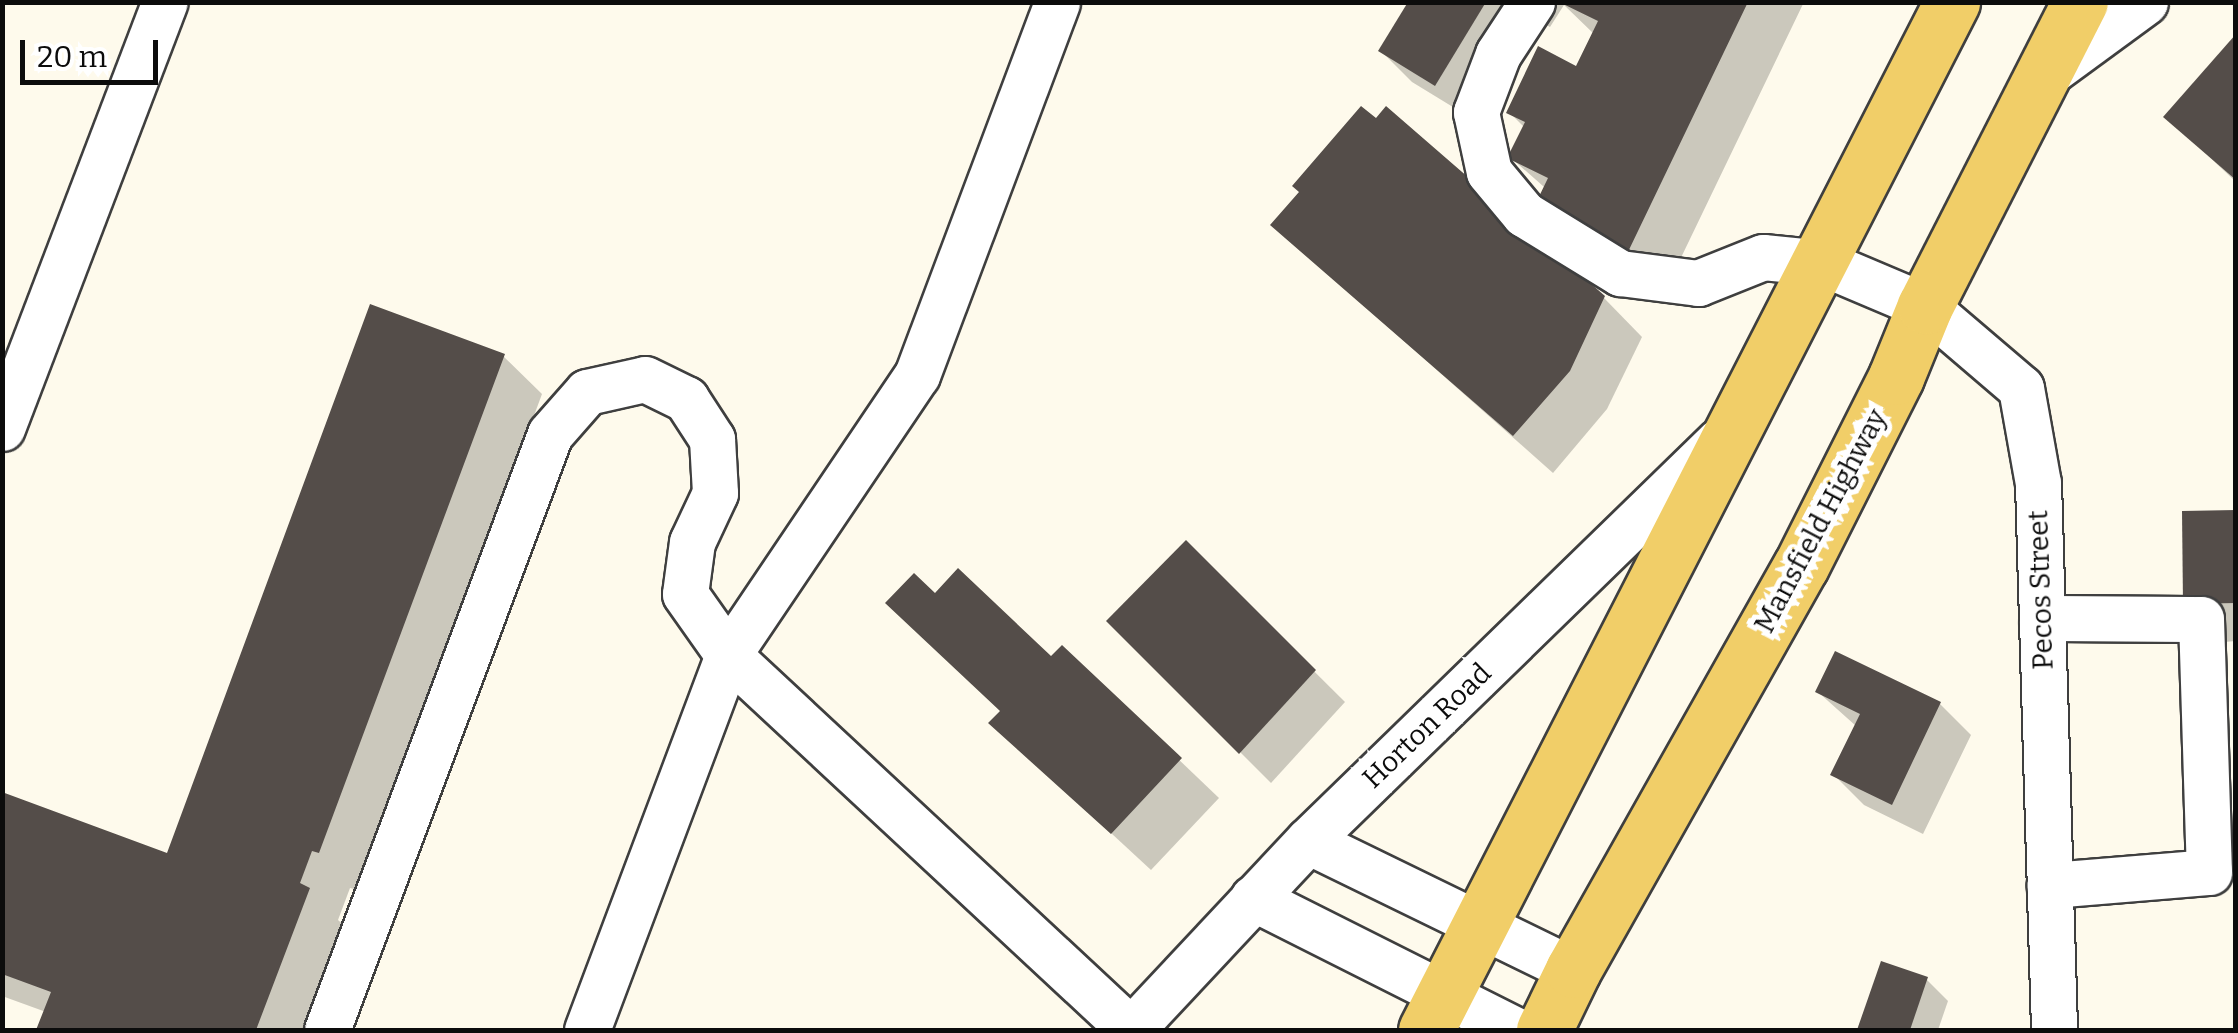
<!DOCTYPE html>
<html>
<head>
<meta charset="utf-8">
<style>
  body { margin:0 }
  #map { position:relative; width:2238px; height:1033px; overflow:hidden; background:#fefaec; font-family:Bitter,serif }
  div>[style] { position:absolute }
  .shadow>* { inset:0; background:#0003 }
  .building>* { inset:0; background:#544d49 }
  .roads { filter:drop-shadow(2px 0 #3f3f3f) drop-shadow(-2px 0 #3f3f3f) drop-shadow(0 2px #3f3f3f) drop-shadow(0 -2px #3f3f3f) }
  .minor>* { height:45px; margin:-22.5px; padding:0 22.5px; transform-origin:22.5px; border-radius:22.5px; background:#fff }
  .major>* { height:55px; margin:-27.5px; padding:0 27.5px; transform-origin:27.5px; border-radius:27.5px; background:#f1ce68 }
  span { translate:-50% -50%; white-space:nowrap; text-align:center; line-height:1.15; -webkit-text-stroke:10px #fff; paint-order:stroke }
  .street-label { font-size:28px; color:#0c0c0c }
  .frame { position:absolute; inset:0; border:5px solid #0c0c0c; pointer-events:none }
  .scale { position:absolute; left:20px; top:40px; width:138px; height:45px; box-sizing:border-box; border:5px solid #0c0c0c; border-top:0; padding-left:12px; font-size:30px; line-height:35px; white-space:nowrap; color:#0c0c0c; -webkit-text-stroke:8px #fff; paint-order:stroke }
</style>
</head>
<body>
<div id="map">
  <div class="shadow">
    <i style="clip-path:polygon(1411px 2px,1804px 2px,1664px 293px,1510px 157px,1525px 128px,1509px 112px,1578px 69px,1594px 34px,1564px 5px,1550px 27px,1534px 18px,1466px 115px,1412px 82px,1381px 51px)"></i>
    <i style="clip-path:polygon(2236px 37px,2236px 182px,2167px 117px)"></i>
    <i style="clip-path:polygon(1376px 121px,1604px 298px,1642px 337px,1607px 409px,1553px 473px,1273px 225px)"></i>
    <i style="clip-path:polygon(503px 356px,542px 394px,358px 890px,350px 888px,338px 920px,347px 928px,308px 1030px,39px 1030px,46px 1012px,2px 996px,2px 795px,168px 856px)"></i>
    <i style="clip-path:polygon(2236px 512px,2236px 641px,2224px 642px,2186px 603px)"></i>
    <i style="clip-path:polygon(1186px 544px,1345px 702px,1271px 783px,1109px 621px)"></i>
    <i style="clip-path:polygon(1062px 648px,1219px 798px,1151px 870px,992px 723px)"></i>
    <i style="clip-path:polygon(1836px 654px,1940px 704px,1971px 735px,1923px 834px,1864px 805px,1833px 774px,1856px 726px,1818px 692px)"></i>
    <i style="clip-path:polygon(1883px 964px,1927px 980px,1948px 1001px,1938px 1030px,1857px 1030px)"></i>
  </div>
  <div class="building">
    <i style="clip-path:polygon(1408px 2px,1486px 2px,1435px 86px,1378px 51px)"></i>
    <i style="clip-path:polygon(1559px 2px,1748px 2px,1626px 256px,1532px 211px,1548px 178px,1507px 158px,1525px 122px,1506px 113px,1538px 46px,1576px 66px,1598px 21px)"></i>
    <i style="clip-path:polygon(2236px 34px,2236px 180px,2163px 117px)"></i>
    <i style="clip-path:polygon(1361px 106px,1376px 118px,1386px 106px,1605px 296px,1570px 371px,1513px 436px,1270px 225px,1299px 192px,1292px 186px)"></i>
    <i style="clip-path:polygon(370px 304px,505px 354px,319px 853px,312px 851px,300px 883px,310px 888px,256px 1030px,36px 1030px,51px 992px,2px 974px,2px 792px,167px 853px)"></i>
    <i style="clip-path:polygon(2236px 510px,2236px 603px,2183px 604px,2182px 511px)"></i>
    <i style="clip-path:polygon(1186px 540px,1316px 670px,1239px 754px,1106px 621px)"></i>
    <i style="clip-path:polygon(958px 568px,1051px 656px,1062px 645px,1182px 758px,1111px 834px,988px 723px,1000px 711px,885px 603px,914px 573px,935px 593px)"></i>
    <i style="clip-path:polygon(1835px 651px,1941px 702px,1892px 805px,1830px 775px,1860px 714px,1815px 692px)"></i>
    <i style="clip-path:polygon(1881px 961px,1928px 977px,1910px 1030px,1857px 1030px)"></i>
  </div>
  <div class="roads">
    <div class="minor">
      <i style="left:1532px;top:2px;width:62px;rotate:123.2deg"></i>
      <i style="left:1498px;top:54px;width:62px;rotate:110.8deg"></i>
      <i style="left:1476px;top:112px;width:61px;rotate:77.8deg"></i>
      <i style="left:1489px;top:172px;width:55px;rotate:50.2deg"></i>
      <i style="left:1524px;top:214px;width:113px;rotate:31.6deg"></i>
      <i style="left:1620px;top:273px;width:79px;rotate:7.3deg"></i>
      <i style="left:1698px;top:283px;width:70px;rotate:-21.8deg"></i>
      <i style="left:1763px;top:257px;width:60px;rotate:5.7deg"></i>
      <i style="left:1823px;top:263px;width:111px;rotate:22.9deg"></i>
      <i style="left:1925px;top:306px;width:126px;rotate:40.5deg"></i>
      <i style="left:2021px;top:388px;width:97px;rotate:79.9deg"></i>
      <i style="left:2038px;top:483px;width:547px;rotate:88.32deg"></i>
      <i style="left:2044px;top:76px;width:125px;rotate:-36.2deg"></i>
      <i style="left:2px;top:428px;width:456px;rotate:-69.1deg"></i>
      <i style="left:2042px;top:618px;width:159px;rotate:0.4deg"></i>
      <i style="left:2201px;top:619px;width:253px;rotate:88.2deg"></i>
      <i style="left:2209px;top:872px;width:160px;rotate:175.3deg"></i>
      <i style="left:1308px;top:841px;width:295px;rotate:26deg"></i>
      <i style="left:1253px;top:898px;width:294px;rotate:26.7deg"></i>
      <i style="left:327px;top:1030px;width:636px;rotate:-69.49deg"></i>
      <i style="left:550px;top:434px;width:56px;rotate:-48.6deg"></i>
      <i style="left:587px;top:392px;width:59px;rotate:-12.6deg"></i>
      <i style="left:645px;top:379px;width:46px;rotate:26deg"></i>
      <i style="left:686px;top:399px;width:48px;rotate:57deg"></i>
      <i style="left:712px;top:439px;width:54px;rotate:86.8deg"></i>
      <i style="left:715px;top:493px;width:54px;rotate:115.1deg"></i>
      <i style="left:692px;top:542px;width:52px;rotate:97.7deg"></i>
      <i style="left:685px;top:594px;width:75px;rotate:54.8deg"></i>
      <i style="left:728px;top:655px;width:338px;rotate:-56deg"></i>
      <i style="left:917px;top:375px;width:398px;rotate:-69.4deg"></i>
      <i style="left:587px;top:1030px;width:401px;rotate:-69.4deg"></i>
      <i style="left:728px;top:655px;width:550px;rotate:42.94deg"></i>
      <i style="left:1131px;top:1030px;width:259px;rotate:-46.9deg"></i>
      <i style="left:1308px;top:841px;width:574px;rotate:-44.22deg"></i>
    </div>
    <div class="major">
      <i style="left:1426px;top:1030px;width:1155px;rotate:-62.9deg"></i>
      <i style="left:1544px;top:1030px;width:67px;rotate:-64.2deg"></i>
      <i style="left:1573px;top:970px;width:464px;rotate:-60.6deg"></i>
      <i style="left:1801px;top:566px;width:212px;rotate:-63.3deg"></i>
      <i style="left:1896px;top:377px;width:77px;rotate:-67.8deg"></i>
      <i style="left:1925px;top:306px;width:341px;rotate:-63deg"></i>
    </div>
  </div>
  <div class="street-label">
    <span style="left:1821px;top:521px;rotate:-62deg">Mansfield Highway</span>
    <span style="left:2041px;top:590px;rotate:-92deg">Pecos Street</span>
    <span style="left:1427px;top:726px;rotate:-44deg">Horton Road</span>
  </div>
  <div class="frame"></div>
  <div class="scale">20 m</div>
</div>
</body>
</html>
